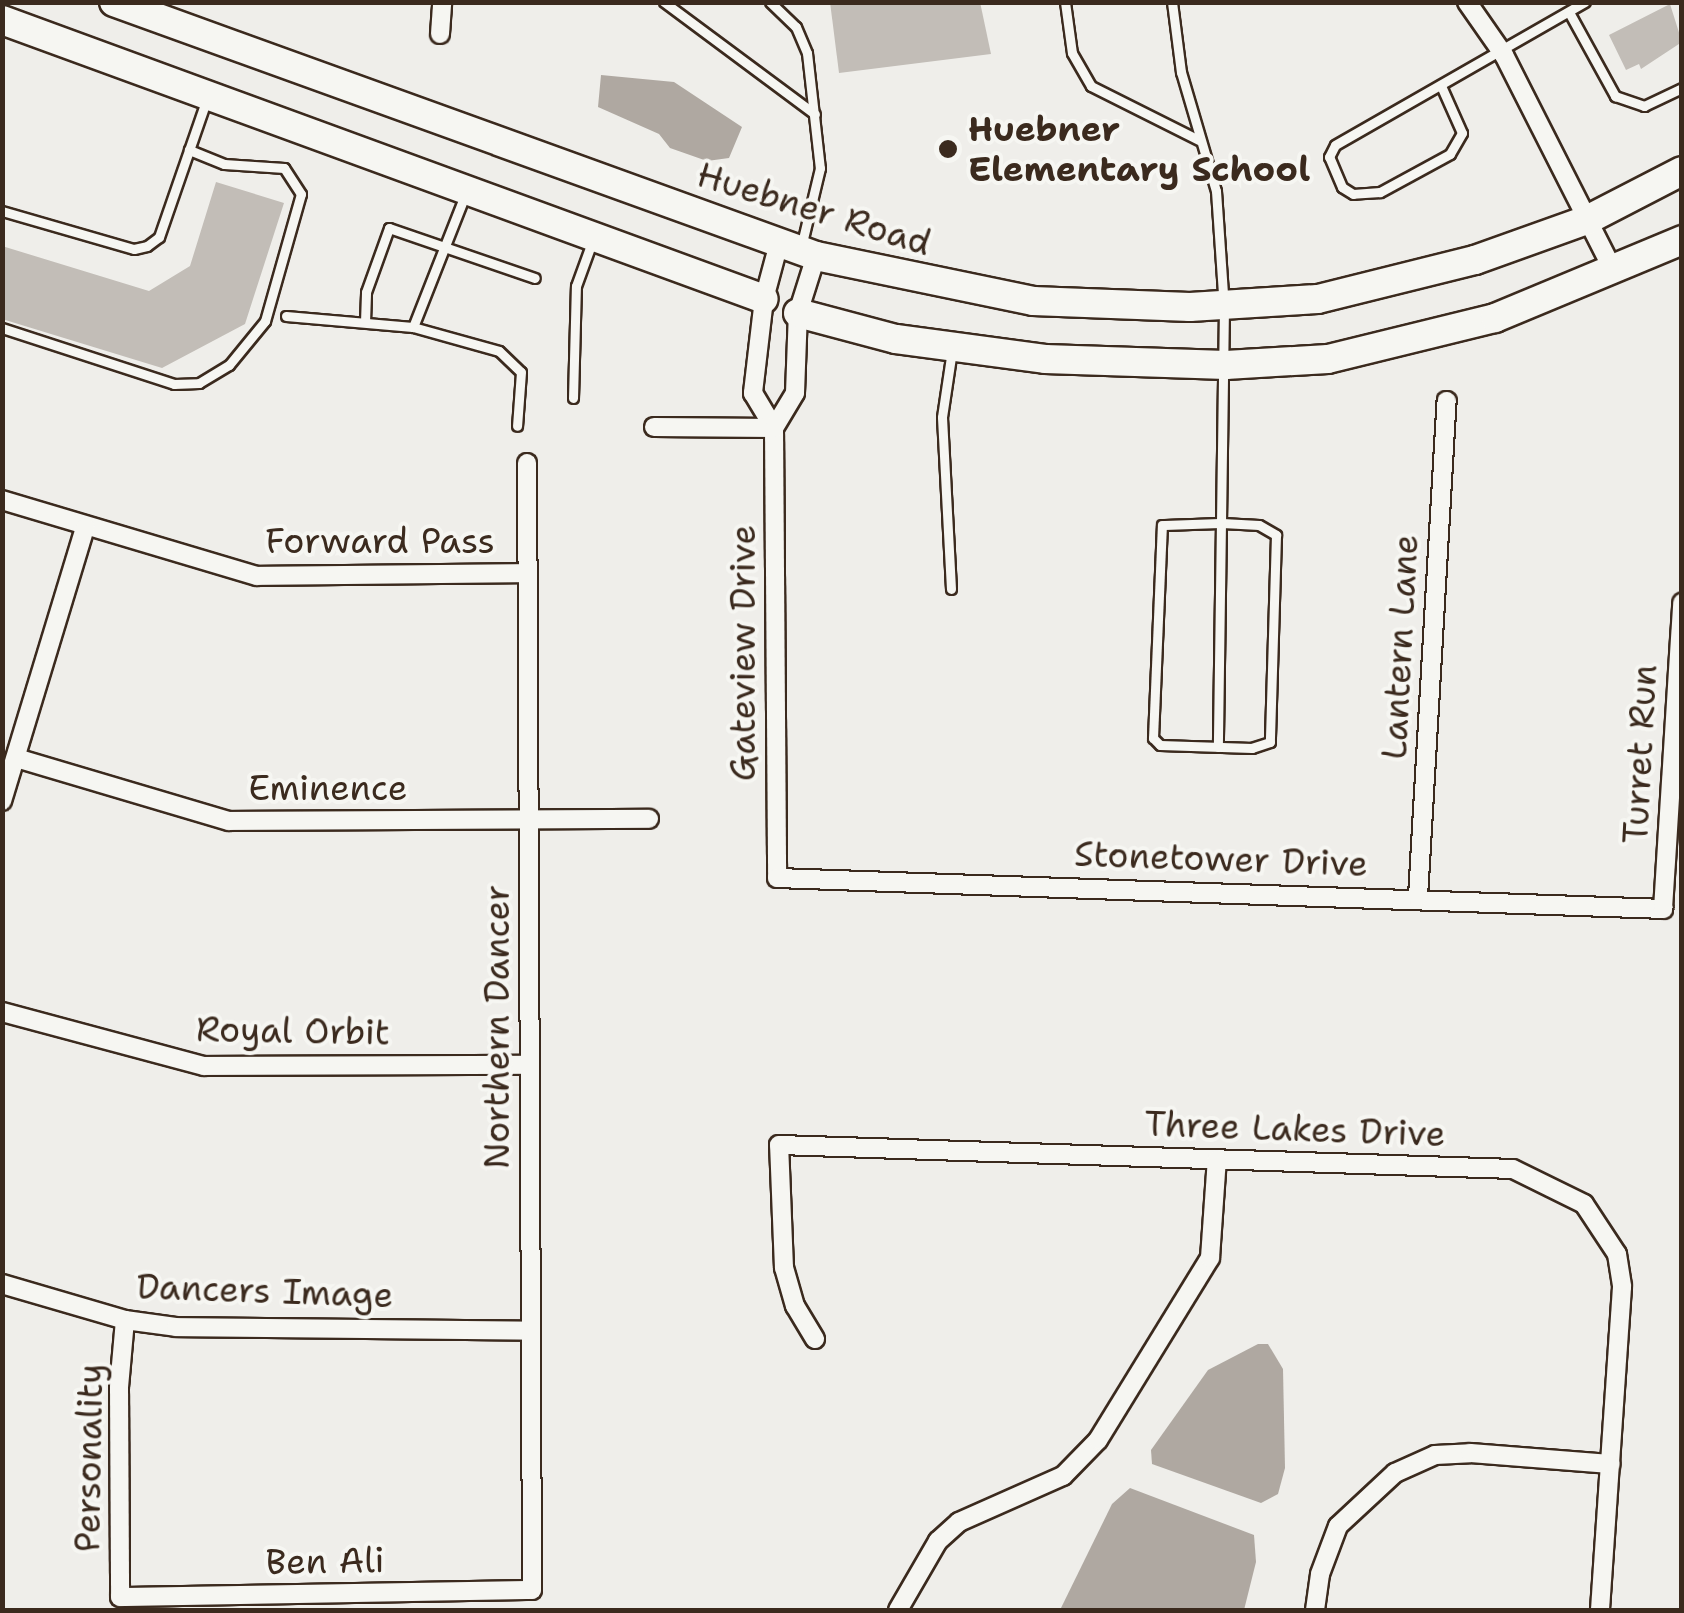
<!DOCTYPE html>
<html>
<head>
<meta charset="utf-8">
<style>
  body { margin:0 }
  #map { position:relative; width:1684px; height:1613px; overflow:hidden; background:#efeeea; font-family:"Shantell Sans",sans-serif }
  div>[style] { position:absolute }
  .water>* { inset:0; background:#afa8a1 }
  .building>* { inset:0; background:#c2bdb7 }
  .roads { filter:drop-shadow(2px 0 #3b2a1e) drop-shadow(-2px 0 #3b2a1e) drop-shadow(0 2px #3b2a1e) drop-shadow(0 -2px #3b2a1e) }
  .lane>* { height:9px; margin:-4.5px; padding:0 4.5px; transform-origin:4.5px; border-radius:4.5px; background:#f6f6f2 }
  .street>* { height:18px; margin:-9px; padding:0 9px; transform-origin:9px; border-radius:9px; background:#f6f6f2 }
  .primary>* { height:28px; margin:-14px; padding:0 14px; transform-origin:14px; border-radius:14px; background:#f6f6f2 }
  .dots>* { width:28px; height:28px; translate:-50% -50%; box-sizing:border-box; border:5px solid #f6f6f2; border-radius:50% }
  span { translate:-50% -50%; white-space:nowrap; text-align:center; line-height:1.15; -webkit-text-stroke:8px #f6f6f2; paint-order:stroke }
  .poi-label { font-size:35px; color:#3b2a1e; font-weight:700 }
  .left { translate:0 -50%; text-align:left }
  .street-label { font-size:35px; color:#3b2a1e }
  .frame { position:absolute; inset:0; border:5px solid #3b2a1e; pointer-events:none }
</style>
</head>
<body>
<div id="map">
  <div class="water">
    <i style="clip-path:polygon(601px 75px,674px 82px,742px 127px,729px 158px,707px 161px,670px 148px,659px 134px,598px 107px)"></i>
    <i style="clip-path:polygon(1258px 1344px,1268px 1344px,1283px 1369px,1285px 1468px,1278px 1494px,1261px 1503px,1152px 1464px,1151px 1450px,1208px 1370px)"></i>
    <i style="clip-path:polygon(1130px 1488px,1254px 1535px,1256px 1562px,1244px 1610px,1060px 1610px,1112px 1504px)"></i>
  </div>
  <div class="building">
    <i style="clip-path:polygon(830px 2px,980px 2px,991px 54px,839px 73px)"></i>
    <i style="clip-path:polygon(1670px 4px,1682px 42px,1641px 69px,1639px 64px,1626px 70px,1609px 35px)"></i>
    <i style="clip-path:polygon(216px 182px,284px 203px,245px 324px,162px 368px,2px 319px,2px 246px,149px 291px,190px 266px)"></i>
  </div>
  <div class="roads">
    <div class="lane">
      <i style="left:664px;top:2px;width:188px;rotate:36.6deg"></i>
      <i style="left:770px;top:2px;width:36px;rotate:44deg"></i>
      <i style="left:796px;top:27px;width:28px;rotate:67deg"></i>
      <i style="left:807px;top:53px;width:116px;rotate:83.6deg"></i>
      <i style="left:820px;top:168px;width:81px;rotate:103.5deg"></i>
      <i style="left:1065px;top:2px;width:51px;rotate:82.2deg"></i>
      <i style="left:1072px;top:53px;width:38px;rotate:60deg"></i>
      <i style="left:1091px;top:86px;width:121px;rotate:26.6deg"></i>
      <i style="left:1172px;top:2px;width:71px;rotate:82.7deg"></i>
      <i style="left:1181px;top:72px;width:124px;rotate:73.6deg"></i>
      <i style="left:1216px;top:191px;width:116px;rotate:86.1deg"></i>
      <i style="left:1224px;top:307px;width:440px;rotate:90.8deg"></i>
      <i style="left:1570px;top:14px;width:94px;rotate:61.2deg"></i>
      <i style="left:1615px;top:96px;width:31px;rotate:19deg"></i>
      <i style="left:1644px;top:106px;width:42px;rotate:-25.3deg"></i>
      <i style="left:1442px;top:88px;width:49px;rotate:66deg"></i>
      <i style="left:1462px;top:133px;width:24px;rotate:120deg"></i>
      <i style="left:1450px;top:154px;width:80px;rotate:151.5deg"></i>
      <i style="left:1380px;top:192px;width:27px;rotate:176deg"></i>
      <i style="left:1353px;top:194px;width:13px;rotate:-148deg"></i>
      <i style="left:1342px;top:187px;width:33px;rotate:-113deg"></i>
      <i style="left:1329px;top:157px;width:13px;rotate:-63deg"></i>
      <i style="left:1335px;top:145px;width:288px;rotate:-29.8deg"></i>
      <i style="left:465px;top:195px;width:142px;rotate:111.5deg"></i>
      <i style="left:413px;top:327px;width:89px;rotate:15.6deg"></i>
      <i style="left:499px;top:351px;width:30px;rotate:44deg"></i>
      <i style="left:521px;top:372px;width:54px;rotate:94.2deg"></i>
      <i style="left:2px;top:211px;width:137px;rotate:16.1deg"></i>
      <i style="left:134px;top:249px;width:13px;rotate:-13deg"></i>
      <i style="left:147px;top:246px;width:15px;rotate:-37deg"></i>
      <i style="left:159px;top:237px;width:147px;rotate:-70.9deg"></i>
      <i style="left:286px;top:316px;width:127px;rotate:5deg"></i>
      <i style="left:365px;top:322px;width:30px;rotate:-88deg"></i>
      <i style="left:366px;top:292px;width:68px;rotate:-70.2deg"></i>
      <i style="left:389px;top:228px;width:154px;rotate:18.9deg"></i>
      <i style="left:2px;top:328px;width:181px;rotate:18deg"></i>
      <i style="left:174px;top:384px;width:25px;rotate:-2deg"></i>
      <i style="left:199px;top:383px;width:35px;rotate:-31deg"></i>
      <i style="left:229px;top:365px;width:57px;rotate:-50.7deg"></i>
      <i style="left:265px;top:321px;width:132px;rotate:-74.2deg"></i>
      <i style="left:301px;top:194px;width:31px;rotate:-123deg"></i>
      <i style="left:284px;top:168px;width:60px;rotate:-176.2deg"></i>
      <i style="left:224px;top:164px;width:38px;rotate:-158deg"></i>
      <i style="left:573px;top:398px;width:112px;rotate:-88.5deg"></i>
      <i style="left:576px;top:286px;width:47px;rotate:-70deg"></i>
      <i style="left:1222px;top:523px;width:37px;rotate:3deg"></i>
      <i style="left:1259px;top:525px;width:20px;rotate:30deg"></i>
      <i style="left:1276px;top:535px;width:207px;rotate:91.7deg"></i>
      <i style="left:1270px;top:742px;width:19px;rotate:162deg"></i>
      <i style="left:1252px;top:748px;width:92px;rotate:-178.1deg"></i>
      <i style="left:1160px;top:745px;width:10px;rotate:-135deg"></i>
      <i style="left:1153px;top:738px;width:213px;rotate:-87.6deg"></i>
      <i style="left:1162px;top:525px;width:60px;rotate:-1.9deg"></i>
      <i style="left:951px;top:589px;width:172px;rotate:-93deg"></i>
      <i style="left:942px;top:417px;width:68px;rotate:-81.5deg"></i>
    </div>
    <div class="street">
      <i style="left:1467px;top:2px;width:65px;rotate:55.1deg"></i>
      <i style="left:1504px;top:55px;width:243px;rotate:63.1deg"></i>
      <i style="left:440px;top:34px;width:32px;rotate:-86deg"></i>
      <i style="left:779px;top:243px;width:58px;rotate:105deg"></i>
      <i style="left:764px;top:299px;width:95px;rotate:96.7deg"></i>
      <i style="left:753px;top:393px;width:41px;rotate:59deg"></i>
      <i style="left:774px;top:428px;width:450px;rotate:89.6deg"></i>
      <i style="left:777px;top:878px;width:887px;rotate:2deg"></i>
      <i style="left:1663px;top:909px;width:307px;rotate:-86.4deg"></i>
      <i style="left:654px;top:427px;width:120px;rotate:0.5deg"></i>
      <i style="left:774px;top:428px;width:41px;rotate:-59deg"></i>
      <i style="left:795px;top:393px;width:80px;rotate:-87.9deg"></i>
      <i style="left:798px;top:313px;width:60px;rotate:-72.5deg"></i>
      <i style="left:2px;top:500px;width:266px;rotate:16.6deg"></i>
      <i style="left:257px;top:576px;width:271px;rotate:-0.6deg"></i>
      <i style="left:16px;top:758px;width:222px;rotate:16.5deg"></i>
      <i style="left:229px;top:821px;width:420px;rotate:-0.3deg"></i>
      <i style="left:2px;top:801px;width:286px;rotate:-73.1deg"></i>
      <i style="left:1418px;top:897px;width:497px;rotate:-86.7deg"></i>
      <i style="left:2px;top:1012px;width:209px;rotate:15deg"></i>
      <i style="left:204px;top:1066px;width:325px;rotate:-0.2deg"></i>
      <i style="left:2px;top:1284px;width:128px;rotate:16.3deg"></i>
      <i style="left:125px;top:1320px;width:51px;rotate:7.8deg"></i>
      <i style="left:176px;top:1327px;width:354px;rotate:0.6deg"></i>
      <i style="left:125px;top:1320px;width:67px;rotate:95.1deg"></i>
      <i style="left:119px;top:1387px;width:210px;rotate:89.7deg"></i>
      <i style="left:120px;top:1597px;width:412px;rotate:-1deg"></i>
      <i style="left:532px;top:1590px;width:1127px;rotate:-90.25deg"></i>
      <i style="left:815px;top:1339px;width:39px;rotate:-121deg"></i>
      <i style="left:795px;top:1306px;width:40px;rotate:-106deg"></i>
      <i style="left:784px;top:1268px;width:123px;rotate:-92.3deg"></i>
      <i style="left:779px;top:1145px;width:734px;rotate:1.87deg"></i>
      <i style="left:1513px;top:1169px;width:79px;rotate:26.2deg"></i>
      <i style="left:1584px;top:1204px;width:60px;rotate:56.6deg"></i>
      <i style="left:1617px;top:1254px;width:33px;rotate:81deg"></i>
      <i style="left:1622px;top:1287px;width:324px;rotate:93.9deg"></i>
      <i style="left:898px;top:1610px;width:80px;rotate:-59.9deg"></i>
      <i style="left:938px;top:1541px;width:28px;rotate:-42deg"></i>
      <i style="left:959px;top:1522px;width:114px;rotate:-23.9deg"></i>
      <i style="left:1063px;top:1476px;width:50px;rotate:-45.8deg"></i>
      <i style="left:1098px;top:1440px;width:214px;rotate:-58.4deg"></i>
      <i style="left:1210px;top:1258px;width:99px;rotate:-86deg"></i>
      <i style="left:1315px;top:1610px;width:36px;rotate:-82deg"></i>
      <i style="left:1320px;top:1574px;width:51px;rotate:-69.4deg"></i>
      <i style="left:1338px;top:1526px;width:78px;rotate:-42.9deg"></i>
      <i style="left:1395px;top:1473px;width:44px;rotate:-24.2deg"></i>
      <i style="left:1435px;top:1455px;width:35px;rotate:-3deg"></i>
      <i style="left:1470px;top:1453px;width:141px;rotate:4.5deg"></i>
    </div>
    <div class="primary">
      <i style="left:114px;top:2px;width:747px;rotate:19.89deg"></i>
      <i style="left:816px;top:256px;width:222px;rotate:11.7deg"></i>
      <i style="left:1033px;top:301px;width:157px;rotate:2.2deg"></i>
      <i style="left:1190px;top:307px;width:128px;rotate:-3.6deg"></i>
      <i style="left:1318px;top:299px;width:162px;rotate:-14deg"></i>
      <i style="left:1475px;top:260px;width:119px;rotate:-19.7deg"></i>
      <i style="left:1587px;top:220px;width:107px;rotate:-27.3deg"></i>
      <i style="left:2px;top:20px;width:811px;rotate:20.11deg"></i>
      <i style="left:798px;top:313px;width:101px;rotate:14.9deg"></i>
      <i style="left:896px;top:339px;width:150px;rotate:7.6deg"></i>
      <i style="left:1045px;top:359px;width:181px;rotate:1.9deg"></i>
      <i style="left:1226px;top:365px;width:102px;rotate:-3.4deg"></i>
      <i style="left:1328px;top:359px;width:172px;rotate:-13.8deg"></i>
      <i style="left:1495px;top:318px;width:203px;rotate:-22.6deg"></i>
    </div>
  </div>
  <div class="dots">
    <i style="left:948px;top:149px;background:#3b2a1e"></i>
  </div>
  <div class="poi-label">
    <span class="left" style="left:968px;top:149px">Huebner<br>Elementary School</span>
  </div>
  <div class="street-label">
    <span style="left:814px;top:209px;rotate:17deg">Huebner Road</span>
    <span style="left:380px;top:541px">Forward Pass</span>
    <span style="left:1400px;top:647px;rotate:-87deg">Lantern Lane</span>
    <span style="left:743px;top:653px;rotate:-90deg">Gateview Drive</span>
    <span style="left:1640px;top:754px;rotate:-87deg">Turret Run</span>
    <span style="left:328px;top:788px">Eminence</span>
    <span style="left:1221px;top:859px;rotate:2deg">Stonetower Drive</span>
    <span style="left:497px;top:1027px;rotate:-90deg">Northern Dancer</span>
    <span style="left:293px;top:1031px;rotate:1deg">Royal Orbit</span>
    <span style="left:1295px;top:1129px;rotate:2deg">Three Lakes Drive</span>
    <span style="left:265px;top:1291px;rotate:2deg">Dancers Image</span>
    <span style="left:89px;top:1458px;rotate:-89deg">Personality</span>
    <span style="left:325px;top:1561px;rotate:-1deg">Ben Ali</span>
  </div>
  <div class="frame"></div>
</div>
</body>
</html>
